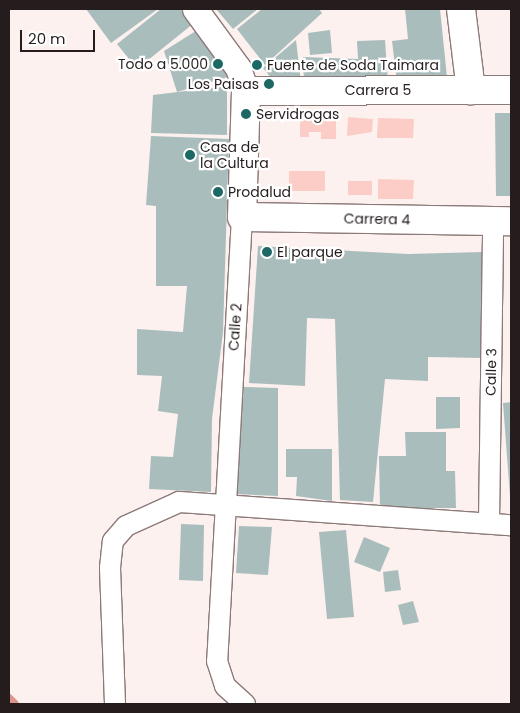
<!DOCTYPE html>
<html>
<head>
<meta charset="utf-8">
<style>
  body { margin:0 }
  #map { position:relative; width:520px; height:713px; overflow:hidden; background:#fdf1ef; font-family:Poppins,sans-serif }
  div>[style] { position:absolute }
  .green>* { inset:0; background:#fcccc6 }
  .stream>* { height:8px; margin:-4px; padding:0 4px; transform-origin:4px; border-radius:4px; background:#de938b }
  .building>* { inset:0; background:#a9bdbc }
  .roads { filter:drop-shadow(1px 0 #8c7a78) drop-shadow(-1px 0 #8c7a78) drop-shadow(0 1px #8c7a78) drop-shadow(0 -1px #8c7a78) }
  .minor>* { height:20px; margin:-10px; padding:0 10px; transform-origin:10px; border-radius:10px; background:#fff }
  .tertiary>* { height:25px; margin:-12.5px; padding:0 12.5px; transform-origin:12.5px; border-radius:12.5px; background:#fff }
  .secondary>* { height:28px; margin:-14px; padding:0 14px; transform-origin:14px; border-radius:14px; background:#fff }
  .dots>* { width:14px; height:14px; translate:-50% -50%; box-sizing:border-box; border:2px solid #fff; border-radius:50% }
  span { translate:-50% -50%; white-space:nowrap; text-align:center; line-height:1.15; -webkit-text-stroke:4.5px #fff; paint-order:stroke }
  .poi-label { font-size:14px; color:#251d1d }
  .right { translate:-100% -50%; text-align:right }
  .left { translate:0 -50%; text-align:left }
  .street-label { font-size:14px; color:#251d1d }
  .frame { position:absolute; inset:0; border:10px solid #251d1d; pointer-events:none }
  .scale { position:absolute; left:20px; top:30px; width:75px; height:22px; box-sizing:border-box; border:2px solid #251d1d; border-top:0; padding-left:6px; font-size:15px; line-height:18px; white-space:nowrap; color:#251d1d; -webkit-text-stroke:4px #fff; paint-order:stroke }
</style>
</head>
<body>
<div id="map">
  <div class="green">
    <i style="clip-path:polygon(348px 117px,373px 119px,372px 132px,347px 136px)"></i>
    <i style="clip-path:polygon(300px 118px,336px 118px,336px 139px,321px 139px,321px 132px,309px 132px,309px 137px,300px 137px)"></i>
    <i style="clip-path:polygon(378px 118px,414px 119px,413px 138px,377px 138px)"></i>
    <i style="clip-path:polygon(289px 171px,325px 171px,325px 191px,289px 191px)"></i>
    <i style="clip-path:polygon(378px 179px,414px 180px,413px 199px,378px 199px)"></i>
    <i style="clip-path:polygon(348px 181px,372px 181px,372px 195px,348px 195px)"></i>
  </div>
  <div class="stream">
    <i style="left:9px;top:698px;width:8px;rotate:45deg"></i>
  </div>
  <div class="building">
    <i style="clip-path:polygon(86px 9px,158px 9px,111px 43px)"></i>
    <i style="clip-path:polygon(161px 9px,190px 9px,199px 19px,137px 69px,117px 44px)"></i>
    <i style="clip-path:polygon(216px 9px,258px 9px,233px 29px)"></i>
    <i style="clip-path:polygon(262px 9px,319px 9px,322px 13px,265px 65px,237px 29px)"></i>
    <i style="clip-path:polygon(405px 9px,440px 9px,447px 77px,397px 82px,392px 41px,408px 39px)"></i>
    <i style="clip-path:polygon(199px 29px,228px 77px,177px 92px,164px 51px)"></i>
    <i style="clip-path:polygon(330px 30px,332px 53px,310px 55px,308px 33px)"></i>
    <i style="clip-path:polygon(296px 40px,301px 82px,276px 84px,263px 68px)"></i>
    <i style="clip-path:polygon(385px 40px,388px 82px,304px 83px,303px 57px,358px 59px,357px 41px)"></i>
    <i style="clip-path:polygon(227px 86px,227px 135px,151px 133px,153px 95px)"></i>
    <i style="clip-path:polygon(495px 113px,511px 113px,511px 196px,496px 196px)"></i>
    <i style="clip-path:polygon(151px 136px,229px 139px,223px 332px,212px 419px,211px 492px,149px 489px,151px 456px,173px 457px,178px 414px,158px 411px,162px 376px,137px 375px,137px 329px,183px 332px,187px 286px,156px 286px,156px 206px,146px 205px)"></i>
    <i style="clip-path:polygon(258px 246px,408px 254px,482px 252px,482px 358px,428px 357px,428px 381px,385px 379px,373px 502px,340px 500px,335px 319px,307px 318px,305px 386px,249px 383px)"></i>
    <i style="clip-path:polygon(244px 387px,278px 388px,278px 496px,235px 494px)"></i>
    <i style="clip-path:polygon(436px 397px,460px 397px,460px 428px,436px 429px)"></i>
    <i style="clip-path:polygon(511px 402px,511px 496px,510px 496px,503px 403px)"></i>
    <i style="clip-path:polygon(405px 432px,446px 432px,446px 471px,455px 471px,456px 508px,380px 508px,379px 456px,406px 456px)"></i>
    <i style="clip-path:polygon(286px 449px,332px 449px,332px 501px,296px 496px,297px 477px,286px 477px)"></i>
    <i style="clip-path:polygon(181px 524px,204px 525px,203px 581px,179px 580px)"></i>
    <i style="clip-path:polygon(239px 526px,272px 527px,268px 575px,236px 573px)"></i>
    <i style="clip-path:polygon(346px 530px,354px 617px,327px 619px,319px 532px)"></i>
    <i style="clip-path:polygon(364px 537px,390px 548px,380px 572px,354px 562px)"></i>
    <i style="clip-path:polygon(398px 570px,401px 590px,385px 592px,383px 572px)"></i>
    <i style="clip-path:polygon(413px 601px,419px 622px,403px 625px,398px 605px)"></i>
  </div>
  <div class="roads">
    <div class="minor">
      <i style="left:242px;top:217px;width:445px;rotate:93.2deg"></i>
      <i style="left:217px;top:661px;width:26px;rotate:72deg"></i>
      <i style="left:225px;top:686px;width:27px;rotate:42deg"></i>
      <i style="left:489px;top:522px;width:301px;rotate:-89.2deg"></i>
      <i style="left:115px;top:704px;width:136px;rotate:-92.1deg"></i>
      <i style="left:110px;top:568px;width:27px;rotate:-84deg"></i>
      <i style="left:113px;top:541px;width:20px;rotate:-49deg"></i>
      <i style="left:126px;top:526px;width:58px;rotate:-24.4deg"></i>
      <i style="left:179px;top:502px;width:333px;rotate:4deg"></i>
    </div>
    <div class="tertiary">
      <i style="left:195px;top:9px;width:73px;rotate:53.9deg"></i>
      <i style="left:238px;top:68px;width:24px;rotate:71deg"></i>
    </div>
    <div class="secondary">
      <i style="left:461px;top:9px;width:82px;rotate:83deg"></i>
      <i style="left:511px;top:90px;width:265px;rotate:179.8deg"></i>
      <i style="left:246px;top:91px;width:126px;rotate:91.8deg"></i>
      <i style="left:242px;top:217px;width:269px;rotate:0.9deg"></i>
    </div>
  </div>
  <div class="dots">
    <i style="left:218px;top:64px;background:#1c6864"></i>
    <i style="left:257px;top:65px;background:#1c6864"></i>
    <i style="left:269px;top:84px;background:#1c6864"></i>
    <i style="left:246px;top:114px;background:#1c6864"></i>
    <i style="left:190px;top:155px;background:#1c6864"></i>
    <i style="left:218px;top:192px;background:#1c6864"></i>
    <i style="left:267px;top:252px;background:#1c6864"></i>
  </div>
  <div class="poi-label">
    <span class="right" style="left:208px;top:64px">Todo a 5.000</span>
    <span class="left" style="left:267px;top:65px">Fuente de Soda Taimara</span>
    <span class="right" style="left:259px;top:84px">Los Paisas</span>
    <span class="left" style="left:256px;top:114px">Servidrogas</span>
    <span class="left" style="left:200px;top:155px">Casa de<br>la Cultura</span>
    <span class="left" style="left:228px;top:192px">Prodalud</span>
    <span class="left" style="left:277px;top:252px">El parque</span>
  </div>
  <div class="street-label">
    <span style="left:378px;top:90px">Carrera 5</span>
    <span style="left:377px;top:219px;rotate:1deg">Carrera 4</span>
    <span style="left:235px;top:327px;rotate:-86deg">Calle 2</span>
    <span style="left:491px;top:372px;rotate:-89deg">Calle 3</span>
  </div>
  <div class="frame"></div>
  <div class="scale">20 m</div>
</div>
</body>
</html>
